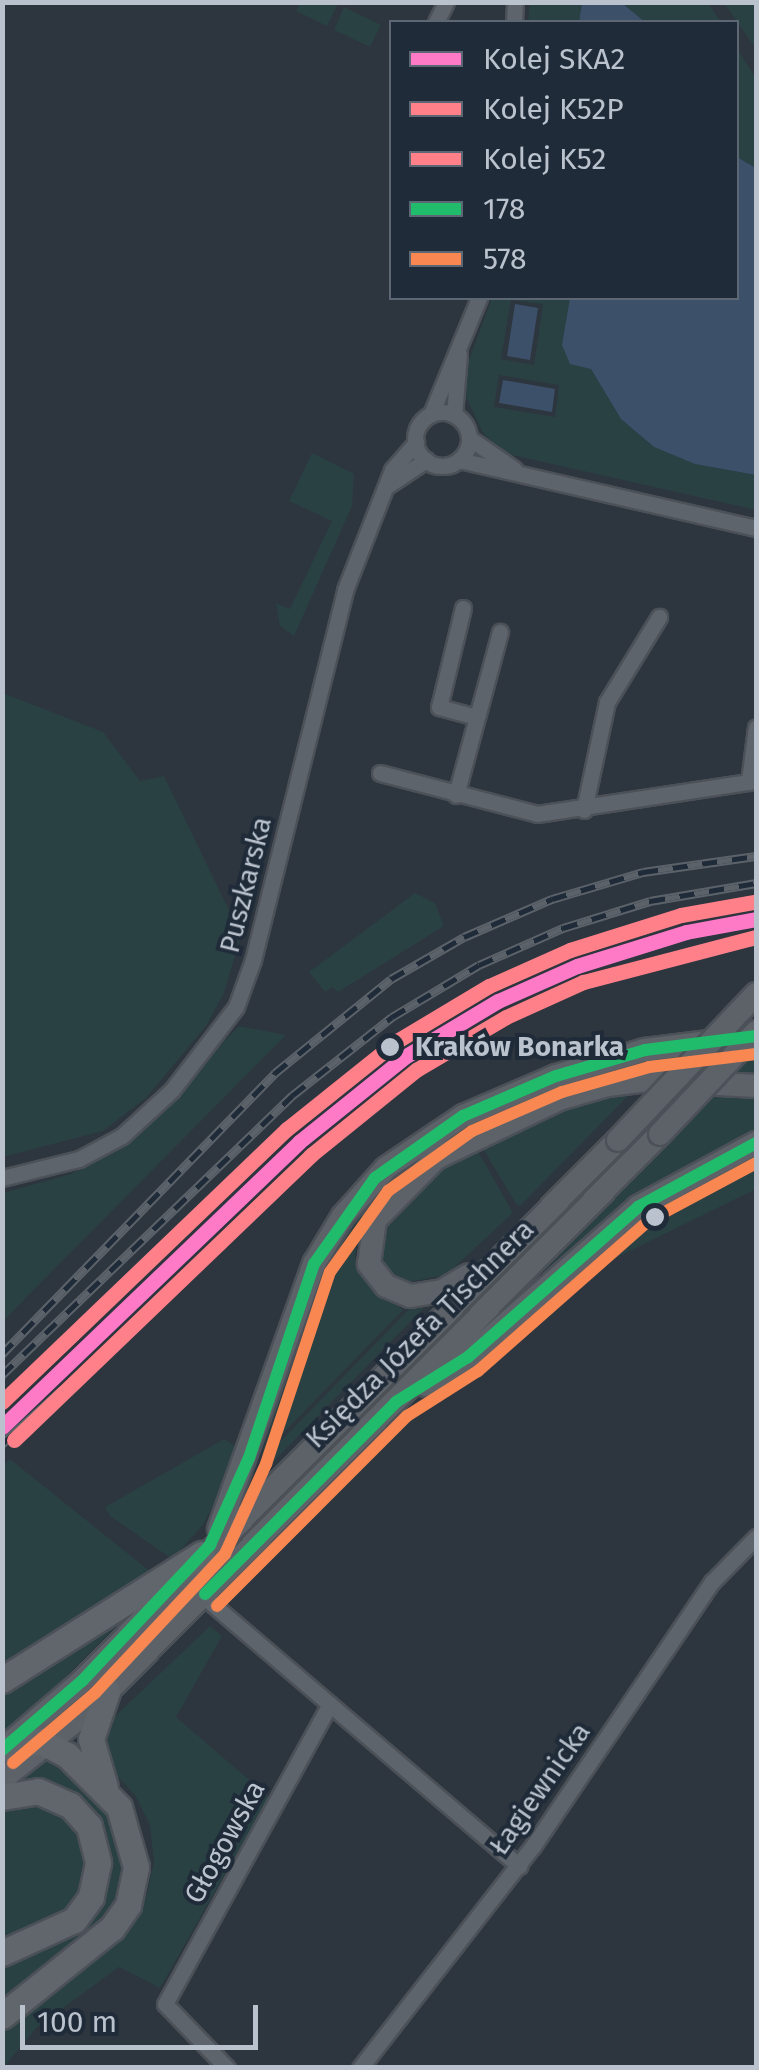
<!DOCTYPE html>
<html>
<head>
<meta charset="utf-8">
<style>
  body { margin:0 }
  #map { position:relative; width:759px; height:2070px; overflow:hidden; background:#2d353e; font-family:"Fira Sans",sans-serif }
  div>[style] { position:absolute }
  .green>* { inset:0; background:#2a4144 }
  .water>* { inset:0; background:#3c5069 }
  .roads { filter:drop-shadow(2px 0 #4c5158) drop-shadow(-2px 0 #4c5158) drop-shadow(0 2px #4c5158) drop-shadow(0 -2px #4c5158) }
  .street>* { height:15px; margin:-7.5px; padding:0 7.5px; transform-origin:7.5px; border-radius:7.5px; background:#5e646b }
  .street>.ring { margin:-7.5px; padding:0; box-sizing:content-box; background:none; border:15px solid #5e646b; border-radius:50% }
  .secondary>* { height:22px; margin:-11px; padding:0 11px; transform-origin:11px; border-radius:11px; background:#5d6269 }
  .primary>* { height:25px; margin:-12.5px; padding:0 12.5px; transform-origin:12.5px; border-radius:12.5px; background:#61666c }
  .rail>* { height:9px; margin-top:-4.5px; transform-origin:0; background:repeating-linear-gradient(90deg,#202b39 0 15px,#5c6269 0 30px); box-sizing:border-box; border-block:2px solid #5c6269 }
  .bridges { filter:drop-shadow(2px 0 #4c5158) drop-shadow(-2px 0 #4c5158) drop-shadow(0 2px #4c5158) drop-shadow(0 -2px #4c5158) }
  .secondary-bridge>* { height:22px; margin:-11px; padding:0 11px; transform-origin:11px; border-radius:11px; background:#5d6269 }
  .bus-1>* { height:12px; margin:-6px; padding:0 6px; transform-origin:6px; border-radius:6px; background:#20bc6c }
  .bus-2>* { height:12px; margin:-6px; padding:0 6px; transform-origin:6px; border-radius:6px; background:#f88751 }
  .rail-1>* { height:15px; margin:-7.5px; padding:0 7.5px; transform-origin:7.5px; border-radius:7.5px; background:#fe7ac7 }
  .rail-2>* { height:15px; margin:-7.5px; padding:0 7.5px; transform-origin:7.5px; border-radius:7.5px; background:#ff8089 }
  .rail-3>* { height:15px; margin:-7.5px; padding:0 7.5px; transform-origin:7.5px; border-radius:7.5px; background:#ff8089 }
  .dots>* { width:28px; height:28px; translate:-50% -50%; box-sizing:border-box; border:5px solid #202b39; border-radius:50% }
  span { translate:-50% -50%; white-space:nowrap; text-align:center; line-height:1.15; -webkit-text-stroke:8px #202b39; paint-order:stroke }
  .street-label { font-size:28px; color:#b9c2cd }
  .stop-label { font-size:28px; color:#b9c2cd; font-weight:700 }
  .left { translate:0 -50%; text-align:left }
  .frame { position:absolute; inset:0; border:5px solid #b9c2cd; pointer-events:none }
  .legend { position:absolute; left:389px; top:20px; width:350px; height:280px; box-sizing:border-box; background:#202b39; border:2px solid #5d6774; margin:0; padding:12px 18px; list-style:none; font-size:30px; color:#b9c2cd }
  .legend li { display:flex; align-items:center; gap:20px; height:50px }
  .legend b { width:50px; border:2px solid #5d6774 }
  .scale { position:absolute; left:20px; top:2005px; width:238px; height:45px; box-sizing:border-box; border:5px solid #b9c2cd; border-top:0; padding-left:12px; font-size:30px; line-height:35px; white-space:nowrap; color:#b9c2cd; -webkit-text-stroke:8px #202b39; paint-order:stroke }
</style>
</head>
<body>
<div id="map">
  <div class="green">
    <i style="clip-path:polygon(300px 2px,335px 2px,338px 4px,327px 26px,296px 11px)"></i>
    <i style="clip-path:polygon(530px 3px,582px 3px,579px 22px,528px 22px)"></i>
    <i style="clip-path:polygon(622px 3px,708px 3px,721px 22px,645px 22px)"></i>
    <i style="clip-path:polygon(724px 3px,756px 3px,756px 49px)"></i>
    <i style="clip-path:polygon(344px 7px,381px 25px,370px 47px,334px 30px)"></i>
    <i style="clip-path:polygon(736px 47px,756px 78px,756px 179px,754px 167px,737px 157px)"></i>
    <i style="clip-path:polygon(evenodd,492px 298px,570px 298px,563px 345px,591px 369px,621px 419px,654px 447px,695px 464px,756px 475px,756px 510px,504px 453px,483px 433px,460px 384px,492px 298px,511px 300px,543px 304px,534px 365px,501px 359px,511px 300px,492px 298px,499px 375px,559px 385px,555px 417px,494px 407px,499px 375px)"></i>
    <i style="clip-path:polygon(312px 453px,354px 474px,352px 506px,294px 636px,280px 626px,276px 603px,290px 609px,332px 521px,289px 501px)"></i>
    <i style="clip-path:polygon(3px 693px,103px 732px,140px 781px,164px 776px,241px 935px,224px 993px,206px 1026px,147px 1097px,103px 1131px,3px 1157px)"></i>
    <i style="clip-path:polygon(415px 893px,435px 903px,444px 926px,338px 992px,333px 987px,325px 992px,309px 972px)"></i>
    <i style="clip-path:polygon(239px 1026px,286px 1035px,3px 1321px,3px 1193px,71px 1174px,128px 1141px)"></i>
    <i style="clip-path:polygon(756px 1044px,756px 1078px,543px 1097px,473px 1122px,609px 1070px)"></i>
    <i style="clip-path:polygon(634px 1090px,520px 1206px,516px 1204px,479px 1142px,590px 1099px)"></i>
    <i style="clip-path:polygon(719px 1091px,756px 1094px,756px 1131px,640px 1192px,510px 1306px)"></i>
    <i style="clip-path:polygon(463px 1127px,394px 1179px,357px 1228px,355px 1257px,363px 1279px,403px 1310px,261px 1456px,312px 1293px,353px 1218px,396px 1171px)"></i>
    <i style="clip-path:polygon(475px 1146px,513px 1213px,446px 1275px,398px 1284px,379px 1263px,377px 1234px,416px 1182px)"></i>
    <i style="clip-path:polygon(623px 1148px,626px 1152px,292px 1484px)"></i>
    <i style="clip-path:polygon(756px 1164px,756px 1189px,585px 1273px,663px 1214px)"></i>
    <i style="clip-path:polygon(424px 1308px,271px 1464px,263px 1459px,409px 1309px)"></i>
    <i style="clip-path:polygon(224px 1439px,237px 1447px,222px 1487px,203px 1525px,172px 1559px,110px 1516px,105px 1507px)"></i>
    <i style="clip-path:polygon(10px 1459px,151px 1572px,2px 1668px,2px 1466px)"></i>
    <i style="clip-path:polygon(285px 1491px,288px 1494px,68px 1715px,65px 1712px)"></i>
    <i style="clip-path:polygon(130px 1613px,37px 1705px,3px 1739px,3px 1689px)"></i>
    <i style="clip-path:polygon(210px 1626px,222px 1636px,176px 1717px,269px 1797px,160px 1988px,119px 1967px,37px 2027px,3px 2068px,3px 2031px,108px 1948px,147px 1894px,154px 1861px,150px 1825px,135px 1795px,104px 1762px,103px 1736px,110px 1721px)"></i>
    <i style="clip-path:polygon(47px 1758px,110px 1814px,125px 1857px,121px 1892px,109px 1916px,3px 2005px,3px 1962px,77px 1930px,105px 1839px,19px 1781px)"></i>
    <i style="clip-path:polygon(13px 1802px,56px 1804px,90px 1847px,77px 1907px,3px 1945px,3px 1806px)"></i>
  </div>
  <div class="water">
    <i style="clip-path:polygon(582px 3px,622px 3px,645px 22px,579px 22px)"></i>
    <i style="clip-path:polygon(737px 157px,754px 167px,756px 179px,756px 475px,695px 464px,654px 447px,621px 419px,591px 369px,570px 364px,562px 345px,570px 298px,736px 298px)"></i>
    <i style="clip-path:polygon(515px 304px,538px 308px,530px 360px,507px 356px)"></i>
    <i style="clip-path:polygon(503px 380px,555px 389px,552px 412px,499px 403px)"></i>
  </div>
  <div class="roads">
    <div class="street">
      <i style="left:436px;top:22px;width:22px;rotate:-63deg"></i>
      <i style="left:514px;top:22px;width:20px;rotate:-87deg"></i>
      <i class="ring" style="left:415px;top:412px;width:39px;height:39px"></i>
      <i style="left:431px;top:414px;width:126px;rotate:-67.5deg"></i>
      <i style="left:454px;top:415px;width:61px;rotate:-85.3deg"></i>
      <i style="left:469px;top:438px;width:55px;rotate:34.6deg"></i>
      <i style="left:459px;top:460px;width:305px;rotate:12.9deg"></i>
      <i style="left:387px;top:486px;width:47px;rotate:-33.7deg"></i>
      <i style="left:463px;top:608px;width:102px;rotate:103.6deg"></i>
      <i style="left:439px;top:707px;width:39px;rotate:15deg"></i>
      <i style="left:380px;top:773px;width:162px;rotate:14.6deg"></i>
      <i style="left:537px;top:814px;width:221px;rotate:-8.6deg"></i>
      <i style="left:749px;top:782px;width:55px;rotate:-82.7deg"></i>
      <i style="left:456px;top:795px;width:169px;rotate:-74.9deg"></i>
      <i style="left:584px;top:810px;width:110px;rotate:-78deg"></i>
      <i style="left:607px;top:702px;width:100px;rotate:-58.5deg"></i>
      <i style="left:2px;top:1178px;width:79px;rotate:-13.9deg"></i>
      <i style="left:79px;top:1159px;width:49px;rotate:-28.1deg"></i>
      <i style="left:122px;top:1136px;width:68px;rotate:-42.6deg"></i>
      <i style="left:172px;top:1090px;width:105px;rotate:-52.4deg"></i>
      <i style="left:236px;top:1007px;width:50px;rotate:-70.1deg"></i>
      <i style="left:253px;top:960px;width:381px;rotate:-76deg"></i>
      <i style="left:345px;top:590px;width:129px;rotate:-68.6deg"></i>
      <i style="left:392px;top:470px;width:37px;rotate:-49deg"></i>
      <i style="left:203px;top:1596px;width:416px;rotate:40.5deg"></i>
      <i style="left:227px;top:2068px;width:89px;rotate:-134.1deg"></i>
      <i style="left:165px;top:2004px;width:342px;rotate:-61.2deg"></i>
      <i style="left:360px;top:2068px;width:281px;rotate:-52.1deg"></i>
      <i style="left:533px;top:1846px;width:319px;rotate:-55.9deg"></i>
      <i style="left:712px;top:1582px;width:63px;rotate:-45.6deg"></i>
    </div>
    <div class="secondary">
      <i style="left:469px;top:1275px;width:31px;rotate:149deg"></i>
      <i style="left:442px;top:1291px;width:32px;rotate:171deg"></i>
      <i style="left:410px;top:1296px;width:26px;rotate:-157deg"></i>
      <i style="left:386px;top:1286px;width:28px;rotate:-128deg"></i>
      <i style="left:369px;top:1264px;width:44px;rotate:-82.2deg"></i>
      <i style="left:375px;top:1220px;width:87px;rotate:-45.5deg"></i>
      <i style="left:436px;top:1158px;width:136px;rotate:-25.6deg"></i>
      <i style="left:559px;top:1099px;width:51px;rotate:-15.9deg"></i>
      <i style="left:608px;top:1085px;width:38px;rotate:-7deg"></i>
      <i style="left:646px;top:1080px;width:110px;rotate:3.1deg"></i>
      <i style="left:425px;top:1385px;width:51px;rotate:-33.1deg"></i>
      <i style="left:468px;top:1357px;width:227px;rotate:-41.4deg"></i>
      <i style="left:638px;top:1207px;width:134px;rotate:-28.5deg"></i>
      <i style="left:219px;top:1529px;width:282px;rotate:-70.3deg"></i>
      <i style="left:314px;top:1264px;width:56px;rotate:-58.9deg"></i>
      <i style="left:343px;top:1216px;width:64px;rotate:-48.1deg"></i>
      <i style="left:386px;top:1168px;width:93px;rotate:-34deg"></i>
      <i style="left:463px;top:1116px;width:101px;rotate:-23.3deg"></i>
      <i style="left:556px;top:1076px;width:93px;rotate:-16.3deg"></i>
      <i style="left:645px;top:1050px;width:112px;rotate:-7.2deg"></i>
      <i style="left:3px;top:1749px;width:104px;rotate:-40.7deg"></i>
      <i style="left:82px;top:1681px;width:762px;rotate:-45.27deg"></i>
      <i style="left:2px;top:1779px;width:110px;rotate:-38.3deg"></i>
      <i style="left:88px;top:1711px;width:812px;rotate:-45.25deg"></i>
    </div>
    <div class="primary">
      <i style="left:2px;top:1680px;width:236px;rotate:-32.3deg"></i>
      <i style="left:105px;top:1787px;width:50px;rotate:-106.3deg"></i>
      <i style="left:91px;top:1739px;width:50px;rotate:-71.2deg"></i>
      <i style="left:2px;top:1797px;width:36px;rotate:-9deg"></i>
      <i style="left:38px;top:1791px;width:35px;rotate:24deg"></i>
      <i style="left:70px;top:1805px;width:28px;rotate:48deg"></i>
      <i style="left:89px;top:1826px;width:38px;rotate:76deg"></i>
      <i style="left:98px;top:1863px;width:35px;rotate:102deg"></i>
      <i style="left:91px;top:1897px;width:29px;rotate:126deg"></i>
      <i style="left:74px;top:1920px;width:79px;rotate:155.4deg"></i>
      <i style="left:2px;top:2016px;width:141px;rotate:-38.7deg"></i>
      <i style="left:112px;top:1928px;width:28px;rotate:-55deg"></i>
      <i style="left:128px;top:1905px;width:39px;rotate:-78deg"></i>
      <i style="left:136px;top:1867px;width:62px;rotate:-105.8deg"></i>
      <i style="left:119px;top:1807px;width:74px;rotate:-135deg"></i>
      <i style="left:67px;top:1755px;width:30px;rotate:-152deg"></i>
      <i style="left:41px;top:1741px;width:38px;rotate:169deg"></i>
    </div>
  </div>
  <div class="rail">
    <i style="left:719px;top:945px;width:37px;rotate:-6deg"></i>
    <i style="left:2px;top:1354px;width:392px;rotate:-45.8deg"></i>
    <i style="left:275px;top:1073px;width:149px;rotate:-39deg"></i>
    <i style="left:391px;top:979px;width:84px;rotate:-29.9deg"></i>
    <i style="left:464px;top:937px;width:96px;rotate:-23.4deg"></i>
    <i style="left:552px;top:899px;width:95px;rotate:-16.5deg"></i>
    <i style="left:643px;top:872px;width:114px;rotate:-8.1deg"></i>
    <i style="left:2px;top:1375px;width:404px;rotate:-43.9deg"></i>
    <i style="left:293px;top:1095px;width:126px;rotate:-38.2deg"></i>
    <i style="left:392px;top:1017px;width:101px;rotate:-30.9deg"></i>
    <i style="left:479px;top:965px;width:92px;rotate:-23.8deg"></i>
    <i style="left:563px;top:928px;width:91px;rotate:-17.2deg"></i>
    <i style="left:650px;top:901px;width:108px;rotate:-9.6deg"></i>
    <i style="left:2px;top:1444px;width:82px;rotate:-42deg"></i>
  </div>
  <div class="bridges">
    <div class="secondary-bridge">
      <i style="left:660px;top:1134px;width:140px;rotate:-46.7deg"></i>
      <i style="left:618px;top:1140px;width:201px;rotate:-46.6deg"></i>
    </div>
  </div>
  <div class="bus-1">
    <i style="left:205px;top:1594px;width:271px;rotate:-45.1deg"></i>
    <i style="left:396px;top:1402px;width:85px;rotate:-32deg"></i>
    <i style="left:468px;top:1357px;width:227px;rotate:-41.4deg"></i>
    <i style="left:638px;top:1207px;width:134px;rotate:-28.5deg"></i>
    <i style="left:2px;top:1750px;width:106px;rotate:-40.8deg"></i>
    <i style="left:82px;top:1681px;width:187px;rotate:-46.7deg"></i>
    <i style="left:210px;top:1545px;width:95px;rotate:-65.9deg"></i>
    <i style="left:249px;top:1458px;width:205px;rotate:-71.5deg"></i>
    <i style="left:314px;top:1264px;width:105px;rotate:-54.7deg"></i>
    <i style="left:375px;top:1178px;width:108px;rotate:-35.2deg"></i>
    <i style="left:463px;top:1116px;width:101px;rotate:-23.3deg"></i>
    <i style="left:556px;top:1076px;width:93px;rotate:-16.3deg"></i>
    <i style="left:645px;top:1050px;width:112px;rotate:-7.2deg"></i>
  </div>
  <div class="bus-2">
    <i style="left:217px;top:1606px;width:269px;rotate:-45deg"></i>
    <i style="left:407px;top:1416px;width:84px;rotate:-32.4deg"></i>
    <i style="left:478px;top:1371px;width:227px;rotate:-41.4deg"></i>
    <i style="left:648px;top:1221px;width:123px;rotate:-28.2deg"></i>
    <i style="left:13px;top:1763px;width:108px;rotate:-40.5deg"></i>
    <i style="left:95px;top:1693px;width:190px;rotate:-46.9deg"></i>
    <i style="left:225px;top:1554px;width:99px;rotate:-65.5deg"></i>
    <i style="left:266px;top:1464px;width:202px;rotate:-71.6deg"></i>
    <i style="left:330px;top:1272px;width:100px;rotate:-54.4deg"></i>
    <i style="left:388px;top:1191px;width:103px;rotate:-35.5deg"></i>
    <i style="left:472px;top:1131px;width:98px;rotate:-23.4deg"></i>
    <i style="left:562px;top:1092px;width:91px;rotate:-16deg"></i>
    <i style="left:649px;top:1067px;width:108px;rotate:-6.9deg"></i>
  </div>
  <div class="rail-1">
    <i style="left:2px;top:1427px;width:412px;rotate:-43.8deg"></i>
    <i style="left:299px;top:1142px;width:137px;rotate:-38.8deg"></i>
    <i style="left:406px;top:1056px;width:107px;rotate:-30.9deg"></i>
    <i style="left:498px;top:1001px;width:86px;rotate:-23.9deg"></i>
    <i style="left:577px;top:966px;width:114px;rotate:-17.3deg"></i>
    <i style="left:686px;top:932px;width:71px;rotate:-10.5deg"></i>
  </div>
  <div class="rail-2">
    <i style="left:14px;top:1440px;width:412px;rotate:-43.8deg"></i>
    <i style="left:311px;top:1155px;width:135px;rotate:-39deg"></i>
    <i style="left:416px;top:1070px;width:104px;rotate:-30.5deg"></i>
    <i style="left:506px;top:1017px;width:85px;rotate:-24.4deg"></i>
    <i style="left:583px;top:982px;width:179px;rotate:-14.6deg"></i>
  </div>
  <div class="rail-3">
    <i style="left:2px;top:1402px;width:395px;rotate:-43.8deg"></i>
    <i style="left:287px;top:1129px;width:141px;rotate:-38.7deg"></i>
    <i style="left:397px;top:1041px;width:107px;rotate:-30.9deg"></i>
    <i style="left:489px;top:986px;width:89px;rotate:-24deg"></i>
    <i style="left:570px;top:950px;width:116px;rotate:-17.5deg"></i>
    <i style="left:681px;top:915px;width:73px;rotate:-10.2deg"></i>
  </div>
  <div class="dots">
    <i style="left:390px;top:1047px;background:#b9c2cd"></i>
    <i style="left:655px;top:1217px;background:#b9c2cd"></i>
  </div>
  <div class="street-label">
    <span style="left:246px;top:885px;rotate:-76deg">Puszkarska</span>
    <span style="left:420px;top:1334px;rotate:-45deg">Księdza Józefa Tischnera</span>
    <span style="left:540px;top:1789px;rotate:-55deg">Łagiewnicka</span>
    <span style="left:225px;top:1842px;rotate:-61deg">Głogowska</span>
  </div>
  <div class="stop-label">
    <span class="left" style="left:415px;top:1047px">Kraków Bonarka</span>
  </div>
  <div class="frame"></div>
  <ul class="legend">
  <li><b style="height:12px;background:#fe7ac7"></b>Kolej SKA2</li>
  <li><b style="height:12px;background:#ff8089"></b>Kolej K52P</li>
  <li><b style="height:12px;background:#ff8089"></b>Kolej K52</li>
  <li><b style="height:12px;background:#20bc6c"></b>178</li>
  <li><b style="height:12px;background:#f88751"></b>578</li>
  </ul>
  <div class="scale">100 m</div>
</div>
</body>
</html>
